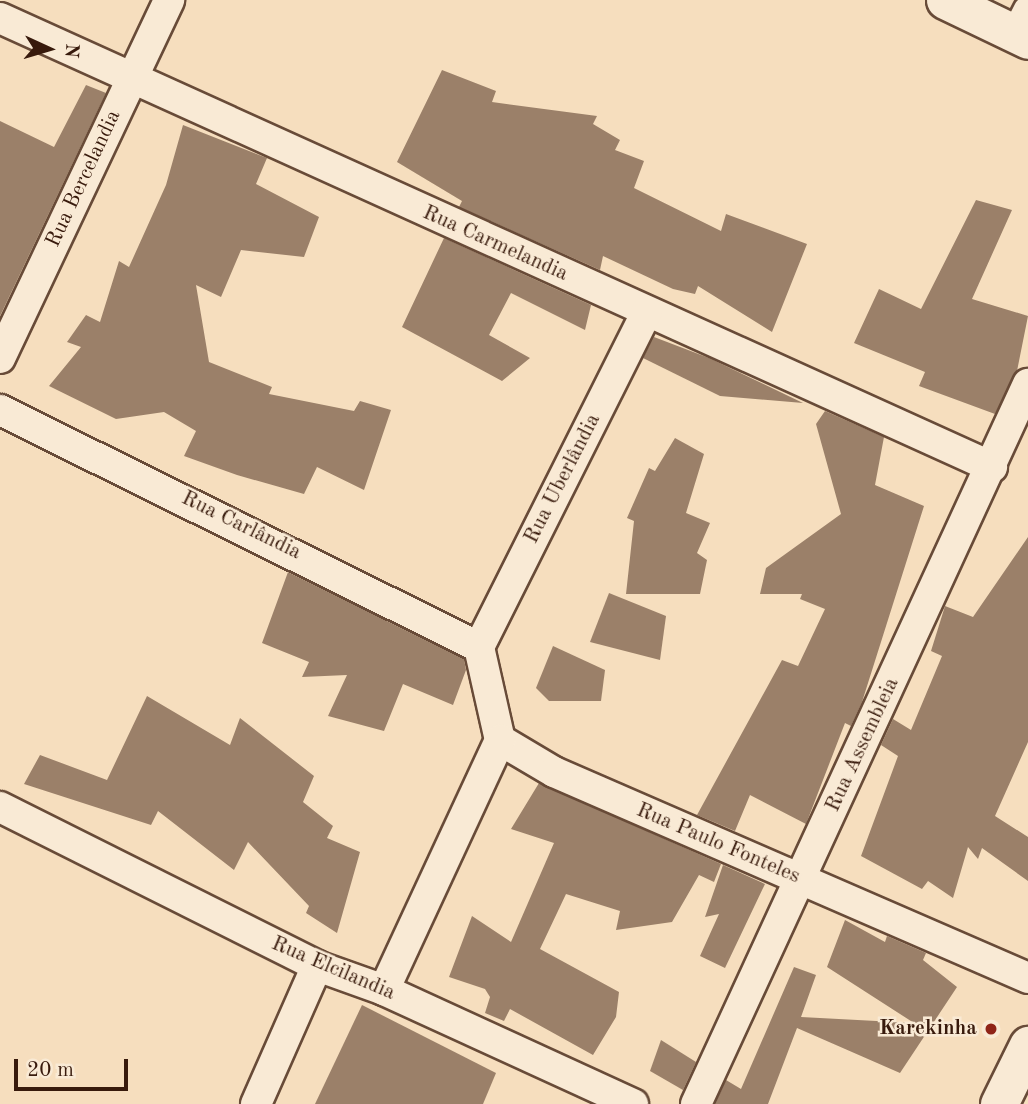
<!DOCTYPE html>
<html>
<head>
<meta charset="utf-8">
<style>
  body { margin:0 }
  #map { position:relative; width:1028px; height:1104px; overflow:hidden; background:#f6debe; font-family:"Old Standard TT",serif }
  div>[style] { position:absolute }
  .building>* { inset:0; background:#9b8069 }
  .roads { filter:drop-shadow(2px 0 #684b38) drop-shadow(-2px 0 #684b38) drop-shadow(0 2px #684b38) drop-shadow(0 -2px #684b38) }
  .minor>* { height:30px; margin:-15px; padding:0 15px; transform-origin:15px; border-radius:15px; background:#f9ead5 }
  .tertiary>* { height:37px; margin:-18.5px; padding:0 18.5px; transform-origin:18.5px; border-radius:18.5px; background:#f9ead5 }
  .dots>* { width:19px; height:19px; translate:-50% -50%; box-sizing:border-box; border:4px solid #f9ead5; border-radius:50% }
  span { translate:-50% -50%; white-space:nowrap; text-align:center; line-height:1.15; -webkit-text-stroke:5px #f9ead5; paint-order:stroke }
  .street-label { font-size:21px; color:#381a0c }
  .poi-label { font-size:21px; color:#381a0c; font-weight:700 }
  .right { translate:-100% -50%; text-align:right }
  .north { position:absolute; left:14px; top:14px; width:70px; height:70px; -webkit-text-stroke:5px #f9ead5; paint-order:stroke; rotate:94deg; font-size:19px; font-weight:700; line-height:28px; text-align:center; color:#381a0c }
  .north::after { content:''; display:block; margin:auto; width:24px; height:32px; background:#381a0c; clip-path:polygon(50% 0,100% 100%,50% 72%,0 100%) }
  .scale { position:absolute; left:14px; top:1059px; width:114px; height:32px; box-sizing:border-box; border:4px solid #381a0c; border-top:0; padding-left:9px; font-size:21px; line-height:24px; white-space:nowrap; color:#381a0c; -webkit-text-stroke:5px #f9ead5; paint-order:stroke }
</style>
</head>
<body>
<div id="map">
  <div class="building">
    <i style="clip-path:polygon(442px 70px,496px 91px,492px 102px,597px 116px,593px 124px,620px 140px,615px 150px,644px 161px,634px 188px,721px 231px,726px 214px,807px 244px,772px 332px,698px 286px,695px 294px,673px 289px,603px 256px,600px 270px,459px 207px,462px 201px,397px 162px)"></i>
    <i style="clip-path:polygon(86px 85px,106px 93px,0 316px,0 121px,54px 147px)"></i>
    <i style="clip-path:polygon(183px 125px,267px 158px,256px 184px,319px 217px,304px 257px,241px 250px,221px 297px,196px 285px,209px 362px,272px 387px,269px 394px,354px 411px,360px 401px,391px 410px,364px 490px,317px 467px,304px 494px,237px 475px,184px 456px,196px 431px,164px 412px,116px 419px,49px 386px,81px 347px,67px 342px,86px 315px,100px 322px,119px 261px,129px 267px,166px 185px)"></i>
    <i style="clip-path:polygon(976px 200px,1012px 210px,972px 299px,1028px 316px,1017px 371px,995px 414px,919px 386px,925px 372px,854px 343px,879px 289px,921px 309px)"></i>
    <i style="clip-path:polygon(444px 238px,591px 305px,585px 330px,511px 293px,489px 335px,530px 358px,502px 381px,402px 327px)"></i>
    <i style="clip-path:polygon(654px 337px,709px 358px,803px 403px,720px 396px,643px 358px)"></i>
    <i style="clip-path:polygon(825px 411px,884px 437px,875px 485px,924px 506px,862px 702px,851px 726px,845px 723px,806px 824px,750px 795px,735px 831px,697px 815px,782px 660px,798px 666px,825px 609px,800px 599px,802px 594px,760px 594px,766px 568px,841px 514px,816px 424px)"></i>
    <i style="clip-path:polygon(675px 438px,704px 454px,686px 513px,710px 523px,697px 553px,707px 560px,700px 594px,626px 594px,634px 521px,627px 518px,649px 468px,655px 471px)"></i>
    <i style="clip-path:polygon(1028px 537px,1028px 742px,995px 816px,1028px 837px,1028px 881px,982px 848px,978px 859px,968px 847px,953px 898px,928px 881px,922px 889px,861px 856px,898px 756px,881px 745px,893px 719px,911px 730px,942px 656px,931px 651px,945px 606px,973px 617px)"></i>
    <i style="clip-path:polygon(288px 572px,464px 659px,466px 670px,453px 705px,403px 684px,384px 731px,328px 716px,347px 675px,302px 677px,309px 662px,262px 643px)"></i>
    <i style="clip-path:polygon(609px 593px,666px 616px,660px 660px,590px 642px)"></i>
    <i style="clip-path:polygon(553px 646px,605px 670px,601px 701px,549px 701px,536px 688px)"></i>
    <i style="clip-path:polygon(147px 696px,230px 745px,240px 718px,314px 776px,303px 802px,333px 826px,327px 838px,360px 852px,337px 933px,306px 913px,309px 906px,248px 842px,234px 870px,158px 811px,151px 825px,24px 784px,40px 755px,107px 780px)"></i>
    <i style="clip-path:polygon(539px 783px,721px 864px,714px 882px,699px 875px,672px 922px,616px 930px,620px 911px,566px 894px,540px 949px,619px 992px,616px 1017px,593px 1055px,510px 1009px,504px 1021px,485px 1013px,490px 997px,485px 989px,449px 977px,472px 916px,511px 942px,554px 843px,511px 829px)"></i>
    <i style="clip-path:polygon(723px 865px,765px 884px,725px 968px,700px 956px,719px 914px,705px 917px)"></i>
    <i style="clip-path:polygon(845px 920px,885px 942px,887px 936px,926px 953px,923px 960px,957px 987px,900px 1073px,797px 1028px,768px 1104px,715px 1104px,726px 1080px,741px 1089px,794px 967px,816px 975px,801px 1017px,914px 1023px,827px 967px)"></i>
    <i style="clip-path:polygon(362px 1005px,496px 1073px,483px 1104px,315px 1104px)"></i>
    <i style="clip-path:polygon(661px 1040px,696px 1062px,683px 1090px,650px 1071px)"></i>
  </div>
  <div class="roads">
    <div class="minor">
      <i style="left:0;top:18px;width:1089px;rotate:24.35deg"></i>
      <i style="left:1016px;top:35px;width:27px;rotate:-63deg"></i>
      <i style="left:0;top:358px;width:396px;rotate:-64.7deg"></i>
      <i style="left:0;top:410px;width:534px;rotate:26.33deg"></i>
      <i style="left:479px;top:647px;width:95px;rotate:77.3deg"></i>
      <i style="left:500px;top:740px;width:63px;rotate:30.7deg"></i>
      <i style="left:554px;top:772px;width:517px;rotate:23.49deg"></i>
      <i style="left:479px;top:647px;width:375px;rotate:-63.4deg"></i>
      <i style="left:0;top:807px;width:355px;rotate:26.6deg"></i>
      <i style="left:317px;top:966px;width:71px;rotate:19.7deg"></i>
      <i style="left:384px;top:990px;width:274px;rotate:24.6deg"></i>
      <i style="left:384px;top:990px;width:276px;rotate:-65.1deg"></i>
      <i style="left:256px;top:1104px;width:151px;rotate:-66.2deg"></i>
      <i style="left:696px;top:1104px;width:793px;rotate:-65.25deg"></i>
    </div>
    <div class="tertiary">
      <i style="left:945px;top:0;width:92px;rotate:25.7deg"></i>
      <i style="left:999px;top:1104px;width:66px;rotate:-63.8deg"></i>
    </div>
  </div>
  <div class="dots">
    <i style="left:991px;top:1029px;background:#8f2418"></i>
  </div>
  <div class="street-label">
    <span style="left:84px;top:179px;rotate:-65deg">Rua Bercelandia</span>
    <span style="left:495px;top:244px;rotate:24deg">Rua Carmelandia</span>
    <span style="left:563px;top:479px;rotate:-63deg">Rua Uberlândia</span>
    <span style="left:241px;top:526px;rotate:26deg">Rua Carlândia</span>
    <span style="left:863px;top:745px;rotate:-65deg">Rua Assembleia</span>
    <span style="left:718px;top:844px;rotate:23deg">Rua Paulo Fonteles</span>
    <span style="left:333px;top:969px;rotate:23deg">Rua Elcilandia</span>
  </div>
  <div class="poi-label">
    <span class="right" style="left:977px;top:1029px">Karekinha</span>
  </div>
  <div class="north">N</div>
  <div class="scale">20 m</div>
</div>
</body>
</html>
